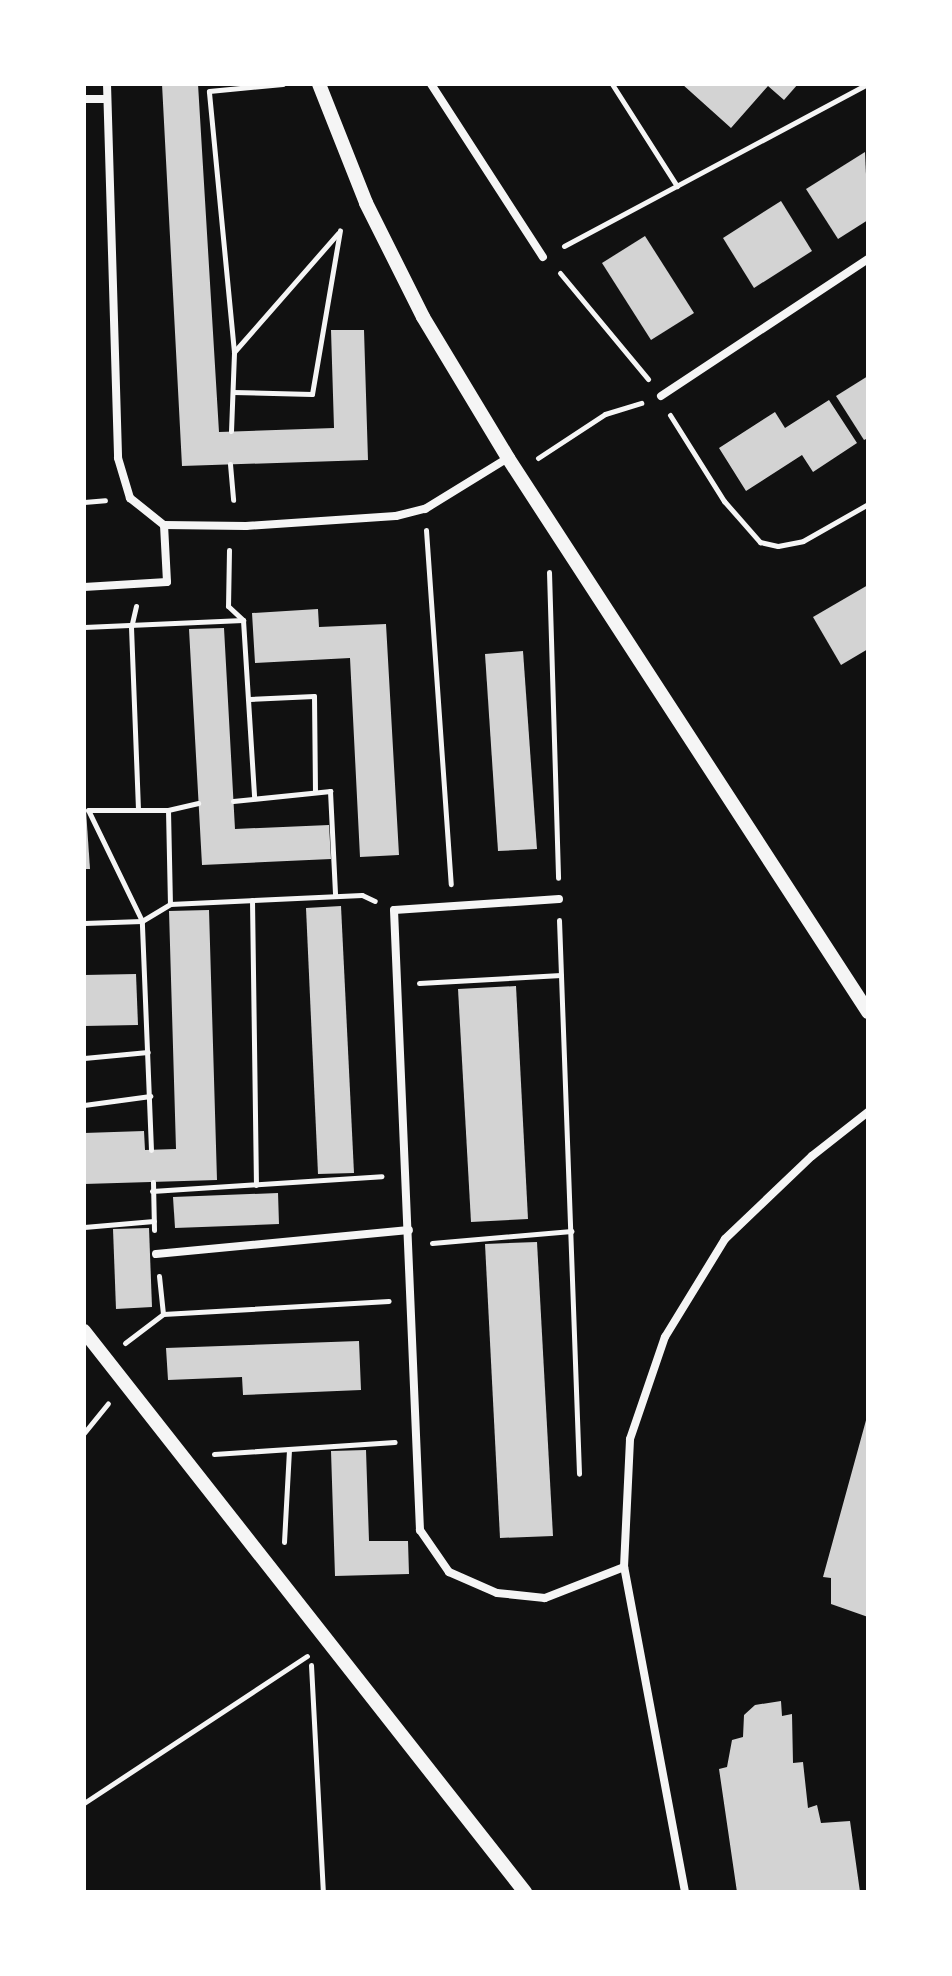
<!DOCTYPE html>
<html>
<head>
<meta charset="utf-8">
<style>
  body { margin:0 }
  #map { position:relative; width:952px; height:1976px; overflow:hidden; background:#111; font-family:"Roboto Condensed",sans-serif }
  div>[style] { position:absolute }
  .building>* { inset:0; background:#d3d3d3 }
  .path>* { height:5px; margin:-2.5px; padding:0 2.5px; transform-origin:2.5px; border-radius:2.5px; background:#f5f5f5 }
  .minor>* { height:8px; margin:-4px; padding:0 4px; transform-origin:4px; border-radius:4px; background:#f5f5f5 }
  .tertiary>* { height:14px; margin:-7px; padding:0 7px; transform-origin:7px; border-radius:7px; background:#f5f5f5 }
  span { translate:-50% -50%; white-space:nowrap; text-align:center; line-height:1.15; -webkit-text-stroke:6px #fff; paint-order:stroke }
  .frame { position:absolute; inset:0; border:86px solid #fff; pointer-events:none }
</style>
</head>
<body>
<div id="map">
  <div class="building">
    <i style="clip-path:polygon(162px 84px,198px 84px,219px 432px,334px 428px,331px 330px,364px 330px,368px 460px,182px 466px)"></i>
    <i style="clip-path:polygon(682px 84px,798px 84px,784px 100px,768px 86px,731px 128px)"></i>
    <i style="clip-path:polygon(865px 152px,868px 220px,838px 239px,806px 189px)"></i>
    <i style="clip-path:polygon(781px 201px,812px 251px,754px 288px,723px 238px)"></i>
    <i style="clip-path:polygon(645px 236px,694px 313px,651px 340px,602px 263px)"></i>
    <i style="clip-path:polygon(868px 376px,868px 438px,864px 440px,836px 396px)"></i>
    <i style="clip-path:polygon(829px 400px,857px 443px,813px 472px,802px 455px,746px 491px,719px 448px,775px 412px,785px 428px)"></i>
    <i style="clip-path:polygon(868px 585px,868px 649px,841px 665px,813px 617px)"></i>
    <i style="clip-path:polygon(318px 609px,319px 627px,386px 624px,399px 855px,360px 857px,350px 658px,255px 663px,252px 613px)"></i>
    <i style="clip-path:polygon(224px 628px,235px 829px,329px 825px,331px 859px,202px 865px,189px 629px)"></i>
    <i style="clip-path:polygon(523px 651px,537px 849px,498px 851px,485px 654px)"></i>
    <i style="clip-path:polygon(84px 781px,90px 869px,84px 869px)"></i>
    <i style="clip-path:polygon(341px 906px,354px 1173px,318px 1174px,306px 908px)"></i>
    <i style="clip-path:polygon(209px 910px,217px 1180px,84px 1184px,84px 1133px,144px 1131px,145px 1150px,176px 1149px,169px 911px)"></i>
    <i style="clip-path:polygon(136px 974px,138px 1025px,84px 1026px,84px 975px)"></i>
    <i style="clip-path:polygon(516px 986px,528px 1219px,471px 1222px,458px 989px)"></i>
    <i style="clip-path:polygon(278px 1193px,279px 1224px,175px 1228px,173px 1197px)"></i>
    <i style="clip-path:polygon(149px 1228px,152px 1307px,116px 1309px,113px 1229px)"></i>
    <i style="clip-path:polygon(537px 1242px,553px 1536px,500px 1538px,485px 1244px)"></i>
    <i style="clip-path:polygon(359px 1341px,361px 1390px,243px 1395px,242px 1377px,168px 1380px,166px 1348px)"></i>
    <i style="clip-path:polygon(868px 1413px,868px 1617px,831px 1604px,831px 1578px,823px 1577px)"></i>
    <i style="clip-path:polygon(366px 1450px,369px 1541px,408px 1541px,409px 1574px,335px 1576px,331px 1451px)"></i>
    <i style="clip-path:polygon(781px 1701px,782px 1716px,792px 1714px,793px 1763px,803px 1762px,808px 1808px,817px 1805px,821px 1823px,850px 1821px,860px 1892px,737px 1892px,719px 1769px,727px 1767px,732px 1740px,743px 1737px,744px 1715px,755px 1705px)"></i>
  </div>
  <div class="path">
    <i style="left:612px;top:84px;width:121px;rotate:57.5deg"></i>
    <i style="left:564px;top:246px;width:344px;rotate:-28.1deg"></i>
    <i style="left:560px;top:273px;width:138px;rotate:50.3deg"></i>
    <i style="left:234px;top:352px;width:158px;rotate:-48.8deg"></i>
    <i style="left:233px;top:392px;width:79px;rotate:1.5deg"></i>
    <i style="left:312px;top:394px;width:166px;rotate:-80.3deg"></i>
    <i style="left:670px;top:415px;width:102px;rotate:57.9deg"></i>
    <i style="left:724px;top:501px;width:55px;rotate:48.7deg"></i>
    <i style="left:760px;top:542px;width:18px;rotate:13deg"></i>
    <i style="left:778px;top:546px;width:25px;rotate:-11deg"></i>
    <i style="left:803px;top:541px;width:75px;rotate:-29.6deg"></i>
    <i style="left:231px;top:431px;width:79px;rotate:-87.8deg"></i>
    <i style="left:234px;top:352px;width:262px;rotate:-95.5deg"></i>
    <i style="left:209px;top:91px;width:74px;rotate:-5.4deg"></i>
    <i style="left:538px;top:458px;width:80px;rotate:-33.3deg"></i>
    <i style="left:605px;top:414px;width:38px;rotate:-17deg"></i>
    <i style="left:230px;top:464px;width:36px;rotate:85deg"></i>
    <i style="left:84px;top:502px;width:21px;rotate:-5deg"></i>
    <i style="left:426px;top:530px;width:355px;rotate:86deg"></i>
    <i style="left:229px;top:550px;width:56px;rotate:91deg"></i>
    <i style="left:228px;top:606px;width:21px;rotate:43deg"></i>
    <i style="left:243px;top:620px;width:177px;rotate:86.4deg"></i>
    <i style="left:549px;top:572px;width:306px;rotate:88.3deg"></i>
    <i style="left:136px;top:606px;width:22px;rotate:103deg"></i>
    <i style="left:131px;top:627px;width:181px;rotate:87.8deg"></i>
    <i style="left:84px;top:627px;width:159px;rotate:-2.5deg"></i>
    <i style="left:250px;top:699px;width:64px;rotate:-2.7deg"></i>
    <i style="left:314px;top:696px;width:96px;rotate:89.4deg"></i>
    <i style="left:233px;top:801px;width:98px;rotate:-5.9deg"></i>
    <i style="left:330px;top:791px;width:104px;rotate:87.2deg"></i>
    <i style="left:168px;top:810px;width:94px;rotate:88.8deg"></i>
    <i style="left:252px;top:900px;width:285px;rotate:89.2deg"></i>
    <i style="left:559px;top:920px;width:554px;rotate:87.93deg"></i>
    <i style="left:84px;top:923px;width:58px;rotate:-2deg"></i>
    <i style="left:142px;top:921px;width:33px;rotate:-31deg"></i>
    <i style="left:170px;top:904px;width:192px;rotate:-2.7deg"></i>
    <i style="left:362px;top:895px;width:14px;rotate:25deg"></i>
    <i style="left:419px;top:983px;width:142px;rotate:-3.2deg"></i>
    <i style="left:84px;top:1058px;width:64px;rotate:-5.4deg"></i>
    <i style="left:84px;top:1105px;width:67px;rotate:-7.8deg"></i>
    <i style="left:151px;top:1150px;width:229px;rotate:-92.3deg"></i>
    <i style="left:142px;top:921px;width:123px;rotate:-115.9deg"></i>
    <i style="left:88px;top:810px;width:80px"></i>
    <i style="left:168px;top:810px;width:31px;rotate:-13deg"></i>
    <i style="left:153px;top:1182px;width:48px;rotate:88.8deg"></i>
    <i style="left:152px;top:1191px;width:230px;rotate:-3.7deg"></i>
    <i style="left:84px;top:1227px;width:70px;rotate:-4.9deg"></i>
    <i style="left:432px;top:1243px;width:140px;rotate:-4.9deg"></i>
    <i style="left:159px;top:1276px;width:38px;rotate:84deg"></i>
    <i style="left:125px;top:1343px;width:48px;rotate:-37.3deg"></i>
    <i style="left:163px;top:1314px;width:226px;rotate:-3.3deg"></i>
    <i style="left:84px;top:1433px;width:38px;rotate:-51deg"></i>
    <i style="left:214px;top:1454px;width:181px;rotate:-3.8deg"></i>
    <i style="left:284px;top:1542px;width:93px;rotate:-86.9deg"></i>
    <i style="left:311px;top:1665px;width:227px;rotate:87deg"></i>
    <i style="left:84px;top:1803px;width:267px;rotate:-33.4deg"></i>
  </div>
  <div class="minor">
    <i style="left:107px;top:84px;width:374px;rotate:88.3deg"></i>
    <i style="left:118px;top:458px;width:42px;rotate:73.3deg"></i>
    <i style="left:130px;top:498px;width:43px;rotate:38.5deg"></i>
    <i style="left:431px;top:84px;width:206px;rotate:57.1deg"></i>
    <i style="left:84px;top:99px;width:23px"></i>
    <i style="left:661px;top:396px;width:248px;rotate:-33.5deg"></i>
    <i style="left:84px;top:587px;width:83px;rotate:-3.4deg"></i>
    <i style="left:167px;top:582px;width:57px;rotate:-93deg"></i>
    <i style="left:164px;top:525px;width:82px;rotate:0.7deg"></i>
    <i style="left:246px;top:526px;width:150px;rotate:-3.8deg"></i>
    <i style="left:396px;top:516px;width:30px;rotate:-14deg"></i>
    <i style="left:425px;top:509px;width:97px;rotate:-31.6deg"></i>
    <i style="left:559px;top:899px;width:165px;rotate:176.2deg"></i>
    <i style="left:394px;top:910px;width:621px;rotate:87.6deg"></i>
    <i style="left:420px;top:1530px;width:51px;rotate:55.4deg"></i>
    <i style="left:449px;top:1572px;width:52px;rotate:23.6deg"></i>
    <i style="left:497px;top:1593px;width:48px;rotate:5.9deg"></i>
    <i style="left:545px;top:1598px;width:85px;rotate:-21.4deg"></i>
    <i style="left:156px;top:1254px;width:254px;rotate:-5.4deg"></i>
    <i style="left:685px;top:1892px;width:331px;rotate:-100.6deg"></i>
    <i style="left:624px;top:1567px;width:128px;rotate:-87.3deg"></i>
    <i style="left:630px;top:1439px;width:108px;rotate:-71.1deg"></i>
    <i style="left:665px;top:1337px;width:115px;rotate:-58.5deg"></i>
    <i style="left:725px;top:1239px;width:120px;rotate:-43.7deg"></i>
    <i style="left:812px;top:1156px;width:71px;rotate:-38.2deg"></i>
  </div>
  <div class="tertiary">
    <i style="left:319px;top:84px;width:128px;rotate:68.4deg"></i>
    <i style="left:366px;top:203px;width:127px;rotate:63.4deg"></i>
    <i style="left:423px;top:317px;width:165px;rotate:58.9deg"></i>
    <i style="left:508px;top:458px;width:661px;rotate:56.98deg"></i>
    <i style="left:84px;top:1331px;width:714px;rotate:51.83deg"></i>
  </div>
  <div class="frame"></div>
</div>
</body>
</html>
